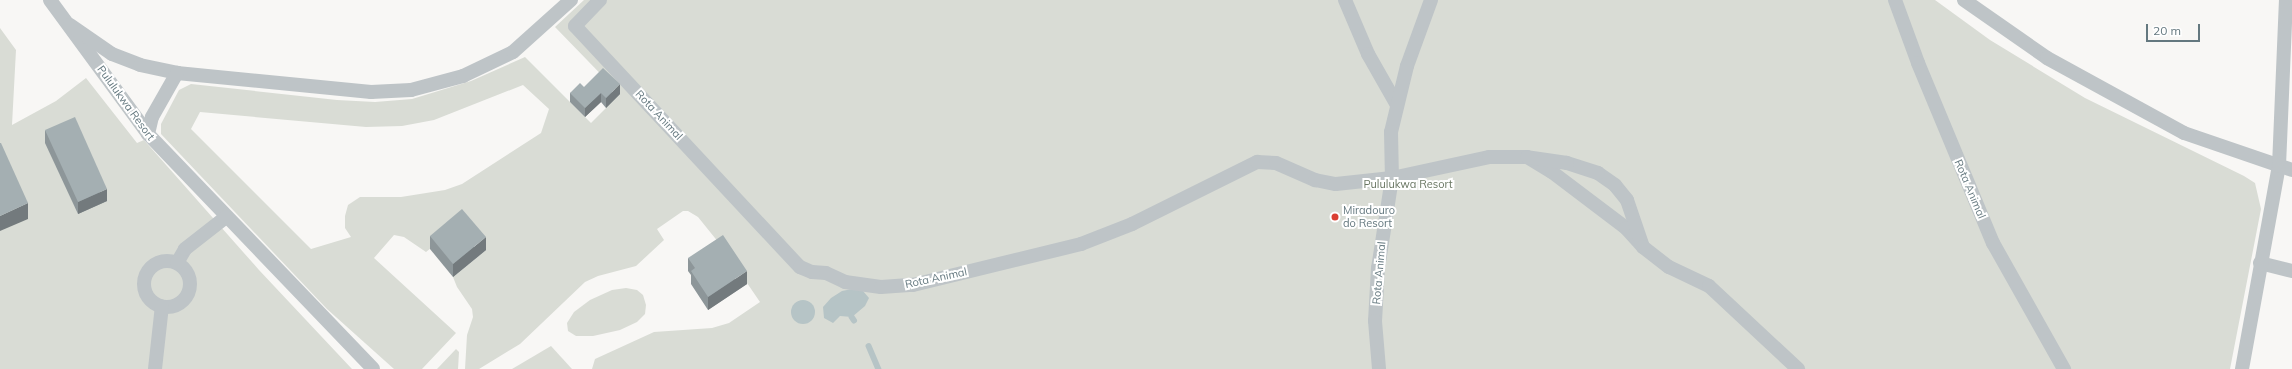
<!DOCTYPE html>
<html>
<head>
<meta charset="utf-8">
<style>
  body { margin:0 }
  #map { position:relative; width:2292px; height:369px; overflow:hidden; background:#f8f7f5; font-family:Mulish,sans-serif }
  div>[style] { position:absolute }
  .green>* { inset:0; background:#d9dcd5 }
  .water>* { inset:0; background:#b6c4c6 }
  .round { border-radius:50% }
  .stream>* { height:5.5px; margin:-2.75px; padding:0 2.75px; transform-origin:2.75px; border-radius:2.75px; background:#b6c4c6 }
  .street>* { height:14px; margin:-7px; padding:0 7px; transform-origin:7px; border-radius:7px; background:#bec4c7 }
  .street>.ring { margin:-7px; padding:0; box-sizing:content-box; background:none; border:14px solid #bec4c7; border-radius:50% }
  .wall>* { inset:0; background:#8d9699 }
  .shaded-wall>* { inset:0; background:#737a7d }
  .building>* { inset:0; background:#a4afb2 }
  .dots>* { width:11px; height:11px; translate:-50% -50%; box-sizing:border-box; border:2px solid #fff; border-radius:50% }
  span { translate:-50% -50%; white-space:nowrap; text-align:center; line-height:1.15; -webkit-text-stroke:4px #fff; paint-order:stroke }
  .street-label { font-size:11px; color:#64787f }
  .park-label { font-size:11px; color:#6a7763 }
  .poi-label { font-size:11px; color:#64787f }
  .left { translate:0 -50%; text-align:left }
  .scale { position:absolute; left:2146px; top:24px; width:54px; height:18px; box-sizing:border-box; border:2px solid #64787f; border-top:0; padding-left:5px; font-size:12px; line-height:14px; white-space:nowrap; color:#64787f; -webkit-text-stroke:3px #fff; paint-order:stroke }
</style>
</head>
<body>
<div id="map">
  <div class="green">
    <i style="clip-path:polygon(evenodd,584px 0,1935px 0,1990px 40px,2085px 98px,2244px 176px,2255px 183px,2261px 209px,2230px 369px,592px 369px,595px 359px,654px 332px,712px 328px,729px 323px,760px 302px,723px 248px,698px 217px,688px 211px,683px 211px,657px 229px,664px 240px,636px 266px,598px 276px,585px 282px,520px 344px,479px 369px,465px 369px,467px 335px,473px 317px,472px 309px,457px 287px,453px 277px,486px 250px,463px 222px,426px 252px,404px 237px,394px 235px,374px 258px,456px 333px,422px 369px,394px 369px,327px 309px,161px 134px,161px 124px,179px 90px,191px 84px,337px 100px,375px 102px,412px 99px,471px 81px,525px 57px,591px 123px,620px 94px,555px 27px,584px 0,523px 85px,549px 109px,541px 133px,462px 184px,445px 190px,401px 197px,360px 197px,348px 205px,345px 216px,345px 228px,351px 237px,311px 249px,191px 129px,200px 112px,366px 127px,402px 126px,434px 120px,523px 85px)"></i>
    <i style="clip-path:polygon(0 28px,16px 50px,12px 125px,56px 101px,86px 78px,137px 143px,144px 140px,259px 270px,352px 369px,0 369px)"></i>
    <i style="clip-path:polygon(626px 288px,637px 290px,643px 295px,646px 305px,645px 314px,637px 322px,620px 330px,593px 336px,576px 336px,568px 331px,567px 323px,574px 312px,590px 300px,612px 290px)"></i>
    <i style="clip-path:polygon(551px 346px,572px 369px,512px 369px)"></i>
    <i style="clip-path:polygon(456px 349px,459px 352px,458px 369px,437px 369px)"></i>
  </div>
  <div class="water">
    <i style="clip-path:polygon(852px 289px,863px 291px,869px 298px,865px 306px,852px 317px,840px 316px,833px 323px,824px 318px,823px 307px,831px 298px,842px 291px)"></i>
    <i class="round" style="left:791px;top:300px;width:24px;height:24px"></i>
  </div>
  <div class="stream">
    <i style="left:852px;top:317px;width:4px;rotate:56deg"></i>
    <i style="left:869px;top:346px;width:25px;rotate:67deg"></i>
  </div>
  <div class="street">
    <i style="left:50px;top:0;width:166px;rotate:53.8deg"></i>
    <i style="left:148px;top:134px;width:325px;rotate:46.2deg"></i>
    <i style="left:600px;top:0;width:36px;rotate:134deg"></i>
    <i style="left:575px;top:26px;width:330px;rotate:47deg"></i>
    <i style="left:800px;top:267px;width:13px;rotate:23deg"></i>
    <i style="left:812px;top:272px;width:14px;rotate:4deg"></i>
    <i style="left:826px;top:273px;width:21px;rotate:25deg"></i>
    <i style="left:845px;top:282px;width:36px;rotate:8deg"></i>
    <i style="left:881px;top:287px;width:32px;rotate:-4deg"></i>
    <i style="left:913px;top:285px;width:173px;rotate:-13.7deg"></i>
    <i style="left:1081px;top:244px;width:55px;rotate:-21.4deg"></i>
    <i style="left:1132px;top:224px;width:140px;rotate:-26.4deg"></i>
    <i style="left:1257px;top:162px;width:19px;rotate:3deg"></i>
    <i style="left:1276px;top:163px;width:43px;rotate:23.6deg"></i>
    <i style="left:1315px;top:180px;width:21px;rotate:11deg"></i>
    <i style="left:1336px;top:184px;width:56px;rotate:-6.1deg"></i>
    <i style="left:1392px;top:178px;width:91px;rotate:98.8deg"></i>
    <i style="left:1378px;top:268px;width:53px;rotate:93.2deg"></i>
    <i style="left:1375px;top:321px;width:48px;rotate:85.2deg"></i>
    <i style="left:1345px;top:0;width:59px;rotate:66.9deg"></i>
    <i style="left:1368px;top:54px;width:59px;rotate:60.4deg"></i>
    <i style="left:1431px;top:0;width:70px;rotate:110deg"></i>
    <i style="left:1407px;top:66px;width:68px;rotate:103.6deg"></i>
    <i style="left:1391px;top:132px;width:46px;rotate:88.8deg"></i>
    <i style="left:1392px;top:178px;width:99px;rotate:-12.2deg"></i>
    <i style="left:1489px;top:157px;width:38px"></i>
    <i style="left:1527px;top:157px;width:29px;rotate:31deg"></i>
    <i style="left:1552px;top:172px;width:93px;rotate:37.1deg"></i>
    <i style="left:1626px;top:228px;width:25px;rotate:48deg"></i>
    <i style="left:1643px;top:247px;width:50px;rotate:-108.8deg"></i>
    <i style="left:1627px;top:200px;width:19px;rotate:-129deg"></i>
    <i style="left:1615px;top:185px;width:21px;rotate:-145deg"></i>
    <i style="left:1598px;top:173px;width:33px;rotate:-162deg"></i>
    <i style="left:1567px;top:163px;width:40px;rotate:-171.5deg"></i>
    <i style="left:1895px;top:0;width:67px;rotate:69.9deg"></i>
    <i style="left:1918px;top:63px;width:195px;rotate:67.4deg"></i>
    <i style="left:1993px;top:243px;width:145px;rotate:60.6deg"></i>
    <i style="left:1964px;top:0;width:101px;rotate:34.9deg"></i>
    <i style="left:2047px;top:58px;width:156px;rotate:28.7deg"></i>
    <i style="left:2184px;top:133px;width:114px;rotate:18.9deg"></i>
    <i style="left:70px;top:25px;width:51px;rotate:34.6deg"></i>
    <i style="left:112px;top:54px;width:30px;rotate:21deg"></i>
    <i style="left:140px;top:65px;width:38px;rotate:12deg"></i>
    <i style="left:177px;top:73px;width:195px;rotate:5.6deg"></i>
    <i style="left:371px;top:92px;width:40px;rotate:-2.9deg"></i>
    <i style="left:411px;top:90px;width:54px;rotate:-15.1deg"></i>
    <i style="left:463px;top:76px;width:55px;rotate:-25.6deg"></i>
    <i style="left:513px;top:52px;width:78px;rotate:-41.9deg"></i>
    <i style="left:148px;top:134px;width:17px;rotate:-77deg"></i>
    <i style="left:152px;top:117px;width:51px;rotate:-60.4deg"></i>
    <i style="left:1643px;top:247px;width:33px;rotate:38deg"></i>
    <i style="left:1669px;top:267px;width:44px;rotate:25.4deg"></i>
    <i style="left:1709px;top:286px;width:122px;rotate:43deg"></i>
    <i class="ring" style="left:144px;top:261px;width:32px;height:32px"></i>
    <i style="left:177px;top:263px;width:16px;rotate:-60deg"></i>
    <i style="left:185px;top:249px;width:52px;rotate:-38deg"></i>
    <i style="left:2260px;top:263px;width:33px;rotate:14deg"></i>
    <i style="left:155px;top:369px;width:63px;rotate:-83.7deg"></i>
    <i style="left:2242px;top:369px;width:206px;rotate:-79.7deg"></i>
    <i style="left:2279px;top:166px;width:166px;rotate:-87.6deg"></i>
  </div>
  <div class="wall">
    <i style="clip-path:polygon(584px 87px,620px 94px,606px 108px,601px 102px,585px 117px,570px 102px,570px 93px)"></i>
    <i style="clip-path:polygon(45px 130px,107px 201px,78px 214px,45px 143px)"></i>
    <i style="clip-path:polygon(430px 236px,486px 250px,453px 277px,430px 249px)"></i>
    <i style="clip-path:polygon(688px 258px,747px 284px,708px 310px,691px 284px,691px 275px,688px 271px)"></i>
  </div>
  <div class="shaded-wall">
    <i style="clip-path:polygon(620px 84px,620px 94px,606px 108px,606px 98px)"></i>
    <i style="clip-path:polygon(601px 93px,601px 102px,585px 117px,585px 108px)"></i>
    <i style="clip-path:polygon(107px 189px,107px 201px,78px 214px,78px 202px)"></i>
    <i style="clip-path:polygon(28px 203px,28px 219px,0 231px,0 216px)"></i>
    <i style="clip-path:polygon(486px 237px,486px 250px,453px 277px,453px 264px)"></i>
    <i style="clip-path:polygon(747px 271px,747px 284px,708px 310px,708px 297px)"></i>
  </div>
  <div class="building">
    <i style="clip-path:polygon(603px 68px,620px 84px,606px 98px,601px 93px,585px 108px,570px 93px,580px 83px,584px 87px)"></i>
    <i style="clip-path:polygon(75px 117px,107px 189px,78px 202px,45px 130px)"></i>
    <i style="clip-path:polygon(0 143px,1px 143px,28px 203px,0 216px)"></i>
    <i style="clip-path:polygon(462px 209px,486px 237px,453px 264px,430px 236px)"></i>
    <i style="clip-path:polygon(723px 235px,747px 271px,708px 297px,691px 271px,695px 268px,688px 258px)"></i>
  </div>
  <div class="dots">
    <i style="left:1335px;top:217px;background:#da3f33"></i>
  </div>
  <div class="street-label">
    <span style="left:126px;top:103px;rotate:54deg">Pululukwa Resort</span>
    <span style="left:659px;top:115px;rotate:47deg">Rota Animal</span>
    <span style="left:1970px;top:189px;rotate:67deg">Rota Animal</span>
    <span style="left:1379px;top:273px;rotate:-85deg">Rota Animal</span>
    <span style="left:936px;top:278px;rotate:-12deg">Rota Animal</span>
  </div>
  <div class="park-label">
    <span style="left:1408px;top:184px">Pululukwa Resort</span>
  </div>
  <div class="poi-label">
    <span class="left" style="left:1343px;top:217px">Miradouro<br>do Resort</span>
  </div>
  <div class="scale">20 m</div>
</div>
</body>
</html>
